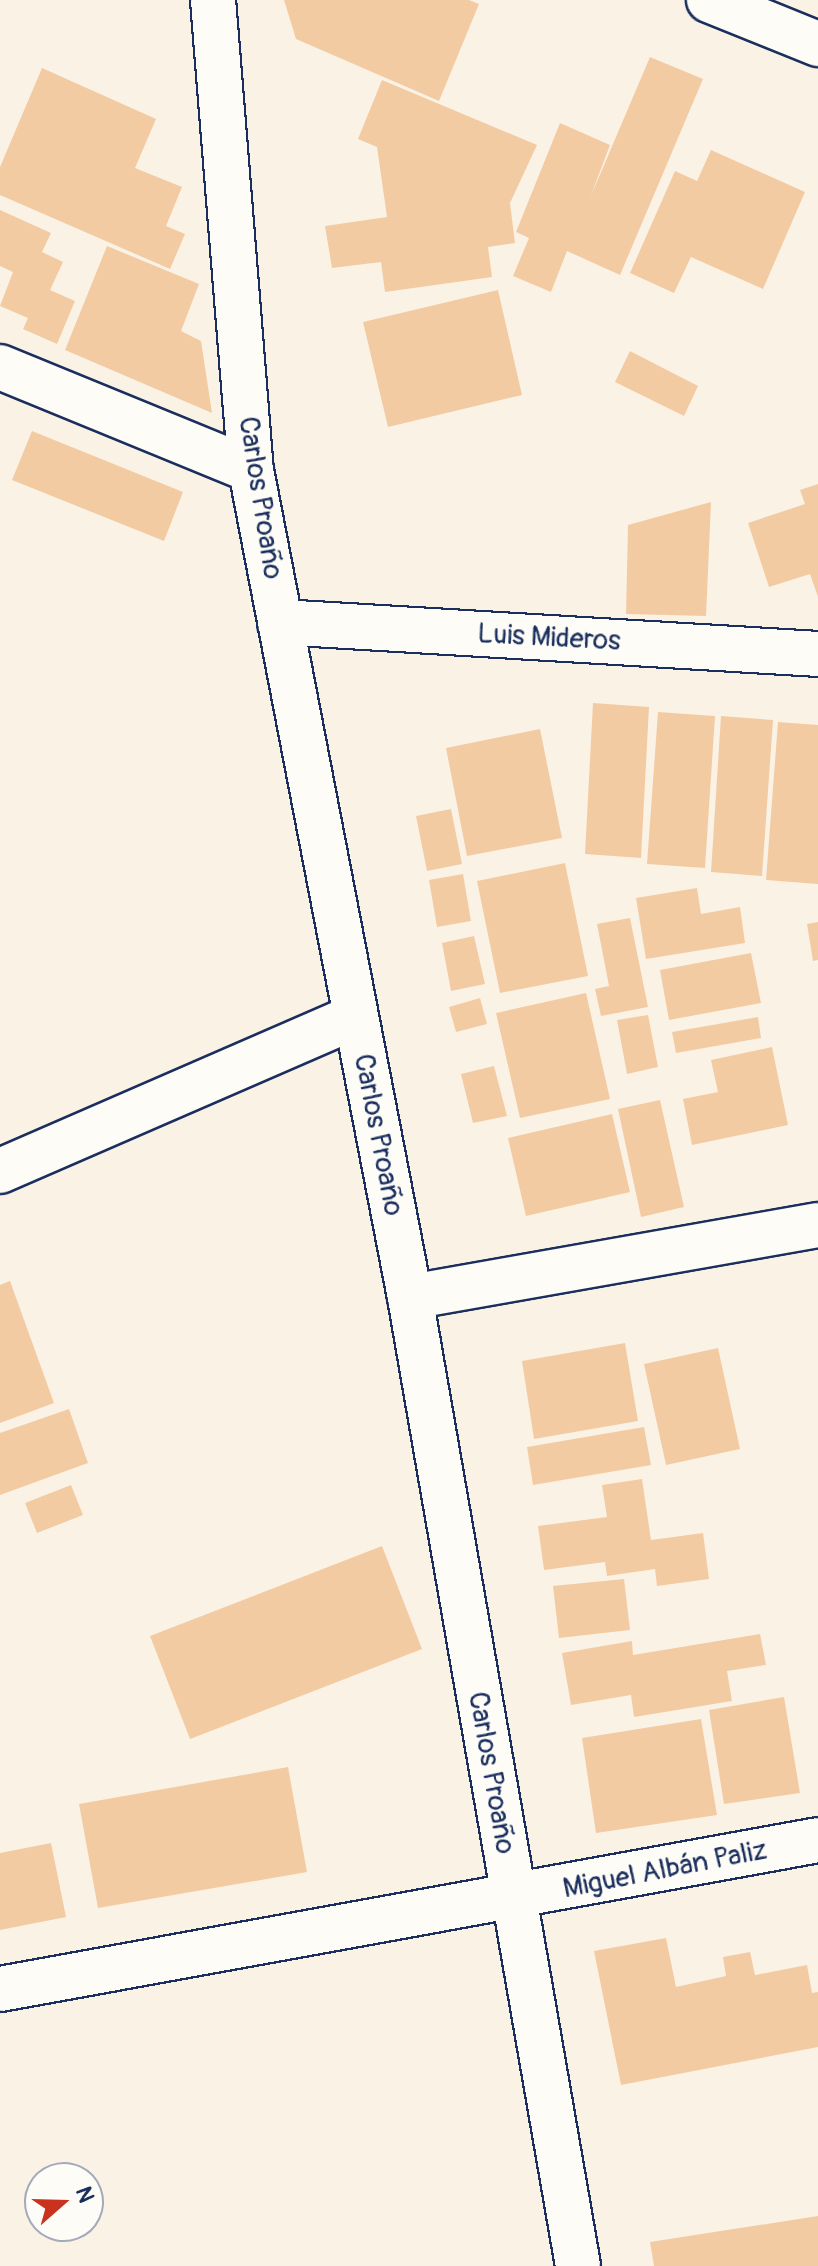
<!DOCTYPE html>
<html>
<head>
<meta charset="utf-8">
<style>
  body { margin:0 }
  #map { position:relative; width:818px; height:2266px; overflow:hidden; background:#fbf2e6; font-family:Pangolin,sans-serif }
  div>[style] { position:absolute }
  .building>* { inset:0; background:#f3cba3 }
  .roads { filter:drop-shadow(2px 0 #1b2f5e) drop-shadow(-2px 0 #1b2f5e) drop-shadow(0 2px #1b2f5e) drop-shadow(0 -2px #1b2f5e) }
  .minor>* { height:44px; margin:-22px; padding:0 22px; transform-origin:22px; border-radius:22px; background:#fdfcf7 }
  span { translate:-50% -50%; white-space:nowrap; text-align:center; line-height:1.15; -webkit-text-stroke:8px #fdfcf7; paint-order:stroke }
  .street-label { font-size:28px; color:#1b2f5e }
  .north { position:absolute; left:24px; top:2162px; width:80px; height:80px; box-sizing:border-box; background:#fdfcf7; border:2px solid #a3aaba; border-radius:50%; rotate:70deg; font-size:22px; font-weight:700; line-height:32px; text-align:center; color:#1b2f5e }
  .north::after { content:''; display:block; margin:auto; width:28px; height:36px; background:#c8321e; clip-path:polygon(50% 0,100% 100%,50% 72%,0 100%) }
</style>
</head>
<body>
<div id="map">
  <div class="building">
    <i style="clip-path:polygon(284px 0,469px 0,479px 4px,439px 101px,296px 39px)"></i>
    <i style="clip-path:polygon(650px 57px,703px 79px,620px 275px,567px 251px,551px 292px,513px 276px,529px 238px,516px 232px,560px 123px,610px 145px,590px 198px)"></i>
    <i style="clip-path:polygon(42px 68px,156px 119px,135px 168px,182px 187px,166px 226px,185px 234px,170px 269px,0 195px,0 167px)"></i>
    <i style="clip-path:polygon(382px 80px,537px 145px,510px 203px,515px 243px,488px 247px,492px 277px,385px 292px,381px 262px,332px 268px,325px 226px,387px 217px,377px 147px,358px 139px)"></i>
    <i style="clip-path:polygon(711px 150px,805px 192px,763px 289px,691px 257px,674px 293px,630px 273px,675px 171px,697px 181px)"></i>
    <i style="clip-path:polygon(0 210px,51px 233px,42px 252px,63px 262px,50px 290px,75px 301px,57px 344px,23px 329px,28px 318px,0 306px,13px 272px,0 266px)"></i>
    <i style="clip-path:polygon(107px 246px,199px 284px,181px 331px,201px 341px,212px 413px,65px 350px)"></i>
    <i style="clip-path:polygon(498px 290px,522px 395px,388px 427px,363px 322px)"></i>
    <i style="clip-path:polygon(630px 351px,698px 386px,684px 416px,615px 382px)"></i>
    <i style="clip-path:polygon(32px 431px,183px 492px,164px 541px,12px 480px)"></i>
    <i style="clip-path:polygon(818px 484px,818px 597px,810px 574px,769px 587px,748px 523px,805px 504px,800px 490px)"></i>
    <i style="clip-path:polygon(711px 502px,706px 616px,626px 614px,628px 525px)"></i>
    <i style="clip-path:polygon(593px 703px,649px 707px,641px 858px,585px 854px)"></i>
    <i style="clip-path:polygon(658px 712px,715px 716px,705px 868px,647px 864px)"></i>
    <i style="clip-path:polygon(721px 716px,773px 720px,762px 876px,711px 872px)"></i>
    <i style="clip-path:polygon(778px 722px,818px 725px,818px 884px,766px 880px)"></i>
    <i style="clip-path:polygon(540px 729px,562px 838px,467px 856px,446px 748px)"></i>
    <i style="clip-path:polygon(451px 809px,462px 864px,427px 871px,416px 816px)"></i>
    <i style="clip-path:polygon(565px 863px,588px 976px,500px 993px,477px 881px)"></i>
    <i style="clip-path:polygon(463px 874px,471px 921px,437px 927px,429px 880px)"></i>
    <i style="clip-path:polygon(697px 888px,701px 914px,740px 907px,745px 943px,646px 959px,636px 898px)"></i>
    <i style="clip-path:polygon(630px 918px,648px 1007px,601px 1016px,595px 989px,609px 986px,597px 924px)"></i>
    <i style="clip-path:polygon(818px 922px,818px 960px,813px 961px,807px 924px)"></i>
    <i style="clip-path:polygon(474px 936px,485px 984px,451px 991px,442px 943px)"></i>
    <i style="clip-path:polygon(751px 953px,761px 1003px,669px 1020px,660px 970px)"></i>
    <i style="clip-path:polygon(586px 993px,610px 1099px,520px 1118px,496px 1013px)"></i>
    <i style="clip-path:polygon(480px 998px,487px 1024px,456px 1032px,449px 1007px)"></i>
    <i style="clip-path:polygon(648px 1015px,658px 1067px,627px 1074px,617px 1020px)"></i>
    <i style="clip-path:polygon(758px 1017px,761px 1038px,676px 1053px,672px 1032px)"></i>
    <i style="clip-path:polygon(772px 1047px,788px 1125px,692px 1145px,683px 1099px,718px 1092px,711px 1060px)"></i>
    <i style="clip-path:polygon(494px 1066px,507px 1116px,473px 1123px,461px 1074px)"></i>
    <i style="clip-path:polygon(660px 1100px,684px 1207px,641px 1217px,618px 1109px)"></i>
    <i style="clip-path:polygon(612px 1114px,630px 1192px,526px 1216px,508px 1138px)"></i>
    <i style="clip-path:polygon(10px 1281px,54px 1403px,0 1423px,0 1285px)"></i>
    <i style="clip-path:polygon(625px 1343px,638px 1421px,534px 1439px,522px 1361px)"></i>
    <i style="clip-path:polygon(718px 1348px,740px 1449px,666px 1465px,644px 1364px)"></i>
    <i style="clip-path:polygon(69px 1409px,88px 1463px,0 1495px,0 1433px)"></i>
    <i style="clip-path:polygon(644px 1427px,651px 1465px,533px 1485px,527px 1447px)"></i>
    <i style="clip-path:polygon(642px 1479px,651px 1540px,703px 1533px,709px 1579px,657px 1586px,655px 1569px,607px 1576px,605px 1562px,544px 1570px,538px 1526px,607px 1517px,602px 1485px)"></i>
    <i style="clip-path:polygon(71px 1485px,83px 1515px,37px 1533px,25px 1503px)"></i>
    <i style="clip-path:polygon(382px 1546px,422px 1649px,190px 1739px,150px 1636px)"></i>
    <i style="clip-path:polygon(624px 1579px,630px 1630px,559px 1638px,553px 1586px)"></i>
    <i style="clip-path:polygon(760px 1634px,766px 1665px,727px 1671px,732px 1701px,634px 1717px,631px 1695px,571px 1705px,562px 1653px,632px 1641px,633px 1655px)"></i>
    <i style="clip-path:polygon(784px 1697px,800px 1793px,724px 1804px,709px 1710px)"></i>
    <i style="clip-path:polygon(701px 1719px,717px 1815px,596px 1833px,582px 1738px)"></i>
    <i style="clip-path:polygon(288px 1767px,307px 1872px,98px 1908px,79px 1804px)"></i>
    <i style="clip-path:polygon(51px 1843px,66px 1917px,0 1930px,0 1853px)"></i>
    <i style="clip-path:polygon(666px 1938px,676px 1987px,726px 1976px,723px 1957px,750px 1952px,755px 1975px,807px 1965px,812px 1993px,818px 1992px,818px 2047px,621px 2085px,594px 1951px)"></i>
    <i style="clip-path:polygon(818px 2216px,818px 2266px,654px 2266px,650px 2242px)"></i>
  </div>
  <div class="roads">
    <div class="minor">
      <i style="left:213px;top:0;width:472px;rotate:85.4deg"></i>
      <i style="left:251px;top:470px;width:842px;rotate:79.12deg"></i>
      <i style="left:410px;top:1297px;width:983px;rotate:80.16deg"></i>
      <i style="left:709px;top:0;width:118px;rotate:22deg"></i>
      <i style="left:0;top:367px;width:271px;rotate:22.3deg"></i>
      <i style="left:280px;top:622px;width:539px;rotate:3.4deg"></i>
      <i style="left:0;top:1171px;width:387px;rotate:-23.5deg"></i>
      <i style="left:410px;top:1297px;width:414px;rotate:-10deg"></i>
      <i style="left:0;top:1989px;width:831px;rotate:-10.32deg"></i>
    </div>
  </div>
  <div class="street-label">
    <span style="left:260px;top:498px;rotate:81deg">Carlos Proaño</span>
    <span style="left:549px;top:638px;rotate:3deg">Luis Mideros</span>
    <span style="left:378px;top:1135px;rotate:79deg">Carlos Proaño</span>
    <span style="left:491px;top:1773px;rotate:80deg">Carlos Proaño</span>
    <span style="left:665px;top:1870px;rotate:-11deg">Miguel Albán Paliz</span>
  </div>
  <div class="north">N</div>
</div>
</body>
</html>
